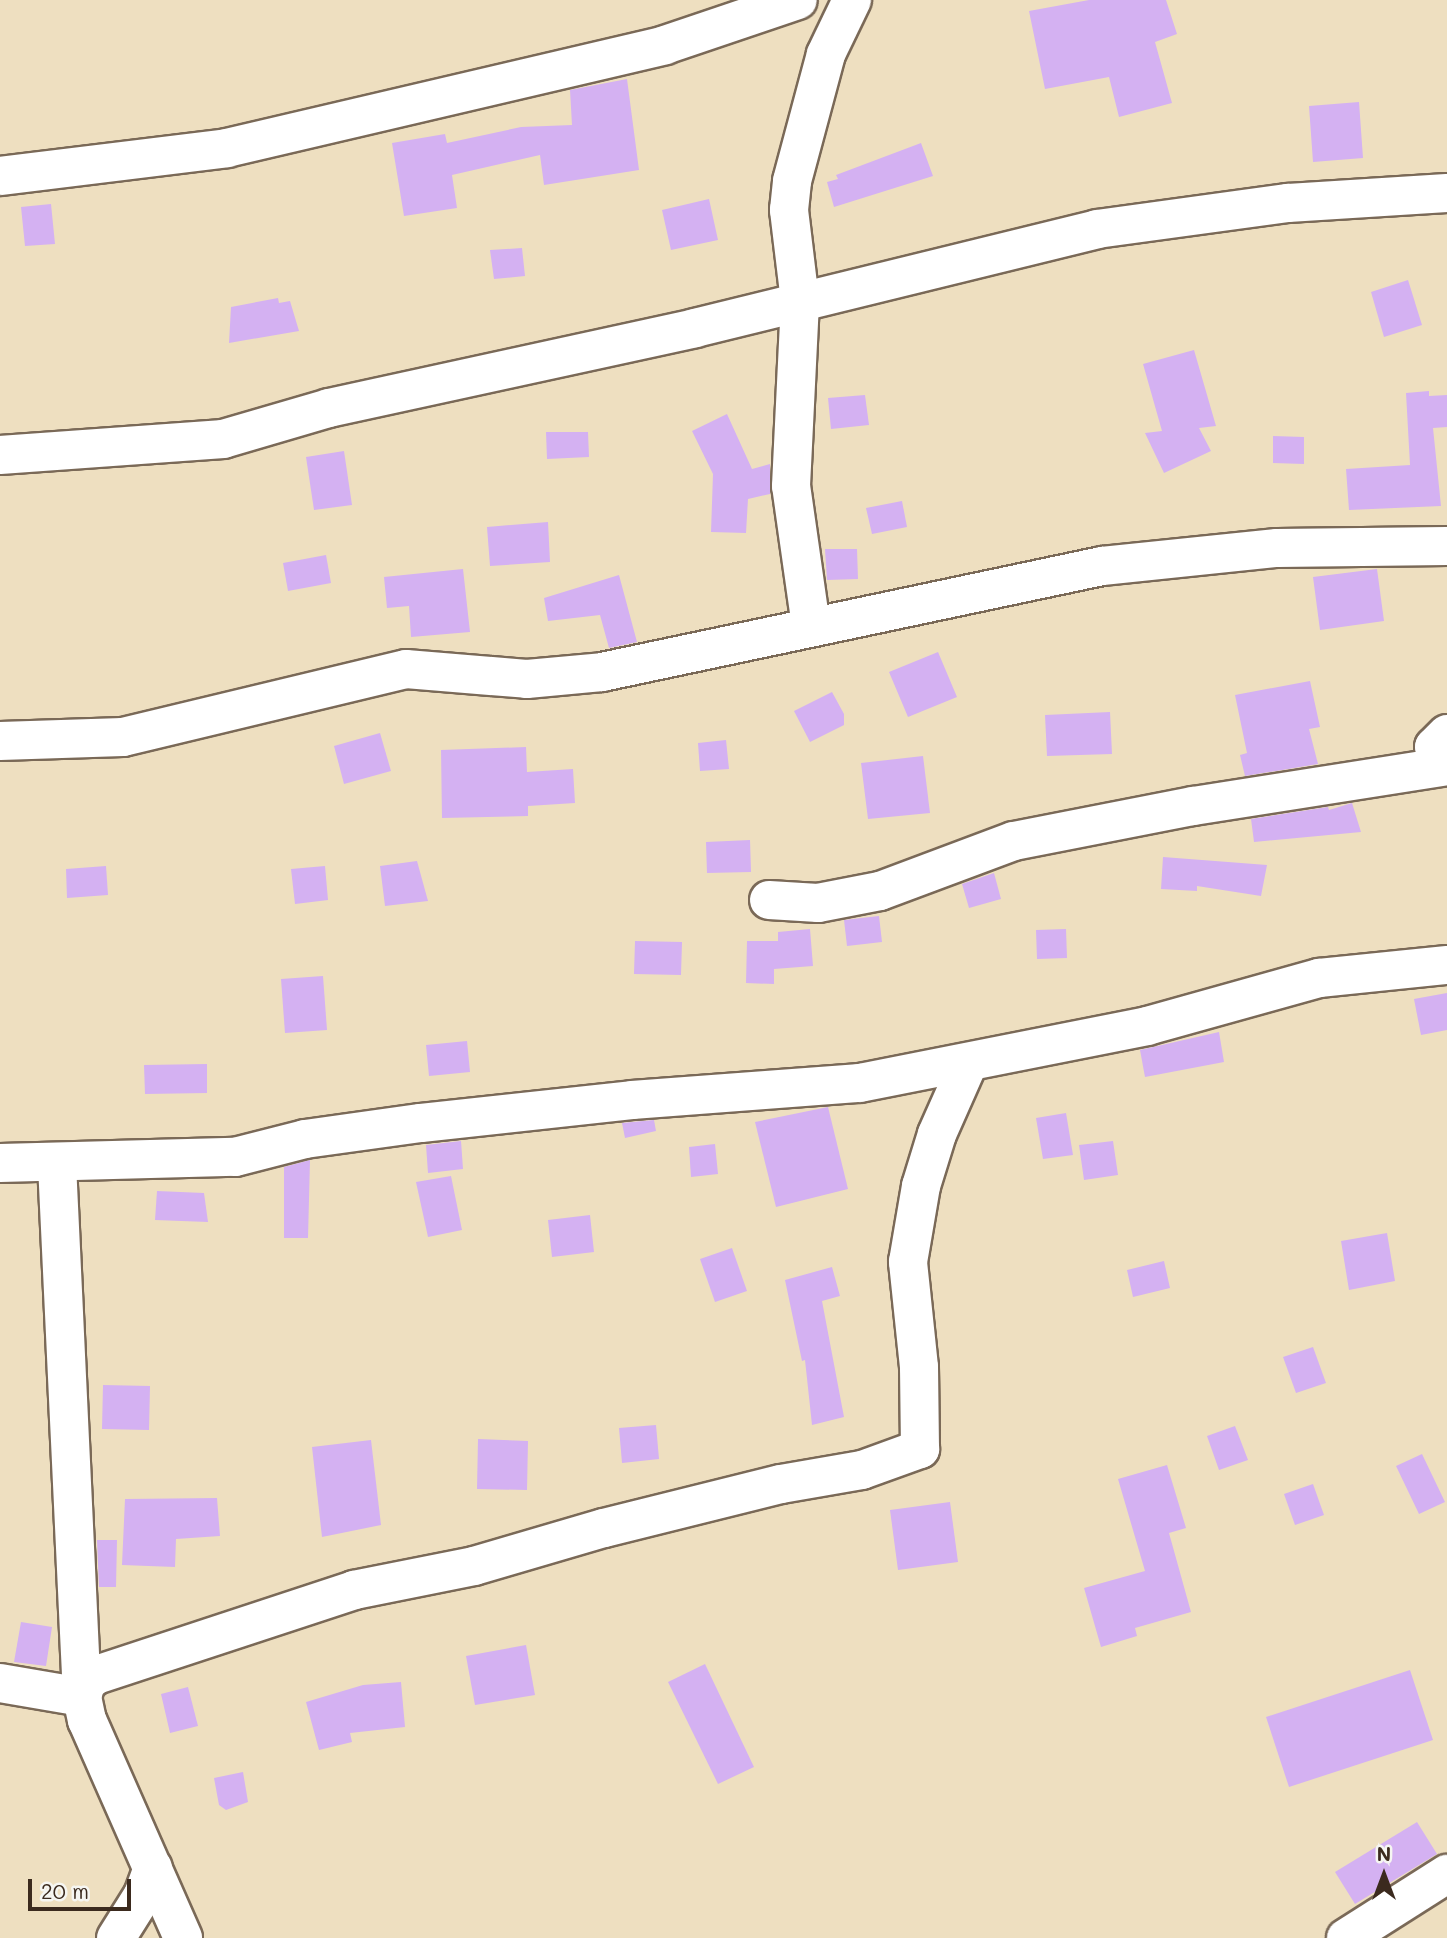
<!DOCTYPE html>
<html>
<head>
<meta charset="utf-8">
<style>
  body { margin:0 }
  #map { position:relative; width:1447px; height:1938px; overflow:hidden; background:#eedfc0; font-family:Mali,sans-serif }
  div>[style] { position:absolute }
  .building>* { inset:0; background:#d4b1f2 }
  .roads { filter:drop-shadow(2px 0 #7a6957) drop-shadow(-2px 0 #7a6957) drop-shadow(0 2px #7a6957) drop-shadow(0 -2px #7a6957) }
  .minor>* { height:38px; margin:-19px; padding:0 19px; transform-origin:19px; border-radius:19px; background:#fff }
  span { translate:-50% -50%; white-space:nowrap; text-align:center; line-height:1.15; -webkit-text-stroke:7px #f6f6f2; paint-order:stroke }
  .north { position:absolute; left:1349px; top:1840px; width:70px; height:70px; -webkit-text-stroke:5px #f6f6f2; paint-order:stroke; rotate:0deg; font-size:19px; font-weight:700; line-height:28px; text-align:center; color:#3b2a1e }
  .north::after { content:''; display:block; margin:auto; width:24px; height:32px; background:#3b2a1e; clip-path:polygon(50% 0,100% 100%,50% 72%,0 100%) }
  .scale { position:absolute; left:28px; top:1879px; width:103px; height:32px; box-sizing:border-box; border:4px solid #3b2a1e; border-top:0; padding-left:9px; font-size:21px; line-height:24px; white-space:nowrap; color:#3b2a1e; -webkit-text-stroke:5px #f6f6f2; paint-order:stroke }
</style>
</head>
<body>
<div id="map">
  <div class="building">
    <i style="clip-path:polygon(1089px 0,1166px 0,1177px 34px,1155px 42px,1172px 103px,1119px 117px,1109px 77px,1045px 89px,1029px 11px)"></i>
    <i style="clip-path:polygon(627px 79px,639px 170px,544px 185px,540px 155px,452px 175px,457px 208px,404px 216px,392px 143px,445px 134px,447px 143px,521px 127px,572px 125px,570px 90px)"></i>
    <i style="clip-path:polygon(1359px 102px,1363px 158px,1313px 162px,1309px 106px)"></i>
    <i style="clip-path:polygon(921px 143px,933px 176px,834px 207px,827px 182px,838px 179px,836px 175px)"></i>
    <i style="clip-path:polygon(709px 199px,718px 240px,671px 250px,662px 210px)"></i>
    <i style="clip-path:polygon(51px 204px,55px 244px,25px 246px,21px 207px)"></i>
    <i style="clip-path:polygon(522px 248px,525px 276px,494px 279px,490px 250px)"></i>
    <i style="clip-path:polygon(1408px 280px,1422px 325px,1384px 337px,1371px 292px)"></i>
    <i style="clip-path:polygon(278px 298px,279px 303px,290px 301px,299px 331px,229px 343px,231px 307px)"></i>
    <i style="clip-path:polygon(1194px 350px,1216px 426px,1199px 428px,1211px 451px,1164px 473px,1145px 433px,1162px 431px,1143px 364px)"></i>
    <i style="clip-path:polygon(1429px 391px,1429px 396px,1447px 395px,1447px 427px,1433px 428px,1441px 506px,1349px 510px,1346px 469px,1410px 465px,1406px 393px)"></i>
    <i style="clip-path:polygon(865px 395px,869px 425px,831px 429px,828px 398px)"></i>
    <i style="clip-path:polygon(727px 414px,752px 469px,770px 464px,770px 494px,748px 499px,746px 533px,711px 532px,713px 474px,692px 431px)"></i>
    <i style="clip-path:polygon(546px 432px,588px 432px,589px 457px,547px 459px)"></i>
    <i style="clip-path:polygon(1273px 436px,1304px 437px,1304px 464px,1273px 463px)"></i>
    <i style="clip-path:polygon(344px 451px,352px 505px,314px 510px,306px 457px)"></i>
    <i style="clip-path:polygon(902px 501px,907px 527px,872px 534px,866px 508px)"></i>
    <i style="clip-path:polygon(548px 522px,550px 562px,490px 566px,487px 527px)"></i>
    <i style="clip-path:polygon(825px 549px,857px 549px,858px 579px,827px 580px)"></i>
    <i style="clip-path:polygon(326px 555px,331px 583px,288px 591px,283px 563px)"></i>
    <i style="clip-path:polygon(463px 569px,470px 632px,411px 637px,409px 606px,387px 608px,384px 577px)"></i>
    <i style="clip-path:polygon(1377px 569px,1384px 621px,1320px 630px,1313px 577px)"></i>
    <i style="clip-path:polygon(619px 575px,637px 642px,609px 648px,600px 615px,548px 621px,544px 598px)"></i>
    <i style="clip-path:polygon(938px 652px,957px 697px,908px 717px,889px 672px)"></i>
    <i style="clip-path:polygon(1310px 681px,1320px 727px,1309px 729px,1318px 764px,1245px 776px,1240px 755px,1247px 753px,1235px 695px)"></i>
    <i style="clip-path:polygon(832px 692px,844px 714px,844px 725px,810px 742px,794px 711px)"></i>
    <i style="clip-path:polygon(1110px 712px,1112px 754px,1047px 756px,1045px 715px)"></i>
    <i style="clip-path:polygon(380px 733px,391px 771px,344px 784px,334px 746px)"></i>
    <i style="clip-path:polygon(726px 740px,729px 769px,700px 771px,698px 743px)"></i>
    <i style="clip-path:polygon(526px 747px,527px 772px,573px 769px,575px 803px,528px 806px,528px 816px,442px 818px,441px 750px)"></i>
    <i style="clip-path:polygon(923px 756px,930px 813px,868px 819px,861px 763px)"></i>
    <i style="clip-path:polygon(1352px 803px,1361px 832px,1254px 842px,1251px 819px,1328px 807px,1329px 810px)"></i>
    <i style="clip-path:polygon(750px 840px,751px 872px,707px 873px,706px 842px)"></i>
    <i style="clip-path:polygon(1163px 857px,1267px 865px,1261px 896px,1197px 886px,1197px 891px,1161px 889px)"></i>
    <i style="clip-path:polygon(417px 861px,428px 901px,385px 906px,380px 866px)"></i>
    <i style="clip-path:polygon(106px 866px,108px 895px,67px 898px,66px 869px)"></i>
    <i style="clip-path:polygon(325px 866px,328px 900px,295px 904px,291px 869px)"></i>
    <i style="clip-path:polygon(994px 873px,1001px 899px,969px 908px,962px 884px)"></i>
    <i style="clip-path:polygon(879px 916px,882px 942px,847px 946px,844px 920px)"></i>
    <i style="clip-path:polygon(810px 929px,813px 966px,774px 969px,774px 984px,746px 983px,747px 941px,778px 941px,778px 932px)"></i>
    <i style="clip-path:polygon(1066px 929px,1067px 958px,1037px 959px,1036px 930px)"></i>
    <i style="clip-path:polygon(635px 941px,682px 942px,681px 975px,634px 974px)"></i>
    <i style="clip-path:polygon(323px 976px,327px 1030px,285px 1033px,281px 979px)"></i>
    <i style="clip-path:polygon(1447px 993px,1447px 1030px,1421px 1035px,1414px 999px)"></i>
    <i style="clip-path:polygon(1219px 1032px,1224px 1062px,1145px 1077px,1140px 1050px)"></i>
    <i style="clip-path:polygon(467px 1041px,470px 1072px,429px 1076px,426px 1045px)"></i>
    <i style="clip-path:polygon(207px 1064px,207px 1093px,145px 1094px,144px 1065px)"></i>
    <i style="clip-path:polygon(828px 1107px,848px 1189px,776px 1207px,755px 1122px)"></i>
    <i style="clip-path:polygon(1066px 1113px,1073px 1155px,1043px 1159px,1036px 1118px)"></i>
    <i style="clip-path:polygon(654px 1120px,656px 1131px,625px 1138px,622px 1123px)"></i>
    <i style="clip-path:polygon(461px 1141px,463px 1169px,428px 1173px,426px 1145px)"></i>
    <i style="clip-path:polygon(1113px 1141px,1118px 1175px,1084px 1180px,1079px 1145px)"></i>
    <i style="clip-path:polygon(715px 1144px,718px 1174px,691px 1177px,689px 1147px)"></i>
    <i style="clip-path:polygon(310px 1160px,308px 1238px,284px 1238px,284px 1167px)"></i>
    <i style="clip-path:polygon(451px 1176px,462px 1230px,428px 1237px,416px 1182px)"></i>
    <i style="clip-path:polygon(157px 1191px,204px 1193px,208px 1222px,155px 1220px)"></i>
    <i style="clip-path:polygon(590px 1215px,594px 1252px,552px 1257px,548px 1220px)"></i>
    <i style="clip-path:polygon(1387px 1233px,1395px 1281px,1349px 1290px,1341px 1241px)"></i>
    <i style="clip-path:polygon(732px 1248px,747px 1291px,715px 1302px,700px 1259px)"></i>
    <i style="clip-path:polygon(1164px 1261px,1170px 1288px,1133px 1297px,1127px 1270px)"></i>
    <i style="clip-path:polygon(832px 1267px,840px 1296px,822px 1301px,844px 1417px,812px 1425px,805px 1360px,802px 1361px,785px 1280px)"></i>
    <i style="clip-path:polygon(1313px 1347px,1326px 1383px,1296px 1393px,1283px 1357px)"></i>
    <i style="clip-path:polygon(103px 1385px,150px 1386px,149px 1430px,102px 1429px)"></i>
    <i style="clip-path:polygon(656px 1425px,659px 1459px,622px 1463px,619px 1428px)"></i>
    <i style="clip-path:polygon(1235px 1426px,1248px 1460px,1219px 1470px,1207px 1436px)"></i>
    <i style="clip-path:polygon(478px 1439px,528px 1441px,527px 1490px,477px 1489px)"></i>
    <i style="clip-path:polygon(371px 1440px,381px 1525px,322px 1537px,312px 1447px)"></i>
    <i style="clip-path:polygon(1422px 1454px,1445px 1502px,1419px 1514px,1396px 1466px)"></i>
    <i style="clip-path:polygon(1167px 1465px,1186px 1528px,1169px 1533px,1191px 1612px,1135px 1628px,1137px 1636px,1101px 1647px,1084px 1588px,1145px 1571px,1118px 1479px)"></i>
    <i style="clip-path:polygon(1313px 1484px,1324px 1515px,1295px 1525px,1284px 1494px)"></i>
    <i style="clip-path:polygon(217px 1498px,220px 1536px,176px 1539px,175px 1567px,122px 1565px,125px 1499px)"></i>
    <i style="clip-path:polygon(950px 1502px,958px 1562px,898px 1570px,890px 1510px)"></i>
    <i style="clip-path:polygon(97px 1540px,117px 1540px,116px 1587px,99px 1587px)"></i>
    <i style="clip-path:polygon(21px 1622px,52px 1627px,46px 1666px,14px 1662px)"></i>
    <i style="clip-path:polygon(526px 1645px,535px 1695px,475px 1705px,466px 1656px)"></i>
    <i style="clip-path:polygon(705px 1664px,754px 1767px,718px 1784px,668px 1682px)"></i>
    <i style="clip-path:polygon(1410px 1670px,1433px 1740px,1289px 1787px,1266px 1717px)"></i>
    <i style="clip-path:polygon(401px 1682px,405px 1727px,350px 1733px,352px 1742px,319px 1750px,306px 1702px,363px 1685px)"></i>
    <i style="clip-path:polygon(188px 1687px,198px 1726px,170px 1733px,161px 1694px)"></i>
    <i style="clip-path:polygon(243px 1772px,248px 1802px,226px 1810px,219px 1805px,214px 1778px)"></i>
    <i style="clip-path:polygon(1417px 1822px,1437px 1854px,1355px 1904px,1335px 1872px)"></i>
  </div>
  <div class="roads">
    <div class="minor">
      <i style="left:0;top:176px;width:229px;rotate:-7deg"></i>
      <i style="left:227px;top:148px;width:450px;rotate:-13.2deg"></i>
      <i style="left:665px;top:45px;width:140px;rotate:-18.7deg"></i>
      <i style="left:0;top:455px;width:224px;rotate:-4.1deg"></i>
      <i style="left:223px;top:439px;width:110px;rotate:-16.3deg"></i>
      <i style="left:329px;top:408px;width:375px;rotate:-12.3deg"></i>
      <i style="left:695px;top:328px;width:414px;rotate:-13.8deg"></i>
      <i style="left:1097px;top:229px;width:193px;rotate:-7.8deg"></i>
      <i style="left:1288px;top:203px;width:159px;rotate:-3.6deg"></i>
      <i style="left:811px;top:626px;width:141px;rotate:-98.1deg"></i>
      <i style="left:791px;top:486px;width:185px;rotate:-87.2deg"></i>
      <i style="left:800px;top:301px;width:92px;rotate:-96.9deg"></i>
      <i style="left:789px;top:210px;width:29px;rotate:-84deg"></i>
      <i style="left:792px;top:181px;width:131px;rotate:-75deg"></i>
      <i style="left:826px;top:54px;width:60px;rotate:-64.3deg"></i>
      <i style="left:1447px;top:734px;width:18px;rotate:135deg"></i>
      <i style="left:1434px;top:747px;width:18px;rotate:43deg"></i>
      <i style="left:0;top:741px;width:123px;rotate:-1.9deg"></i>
      <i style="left:123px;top:737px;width:291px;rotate:-13.5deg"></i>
      <i style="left:406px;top:669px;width:121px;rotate:4.7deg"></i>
      <i style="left:527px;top:679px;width:75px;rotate:-5.3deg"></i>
      <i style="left:602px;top:672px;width:511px;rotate:-11.97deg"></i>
      <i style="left:1102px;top:566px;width:176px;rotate:-5.9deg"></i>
      <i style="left:1277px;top:548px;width:170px;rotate:-0.7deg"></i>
      <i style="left:769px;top:900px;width:49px;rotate:3.5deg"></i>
      <i style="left:818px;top:903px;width:63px;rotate:-11deg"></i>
      <i style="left:880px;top:891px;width:143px;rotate:-20.5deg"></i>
      <i style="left:1014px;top:841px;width:182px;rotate:-11.1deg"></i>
      <i style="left:1193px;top:806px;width:257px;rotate:-8.9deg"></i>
      <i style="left:0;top:1163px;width:235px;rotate:-1.5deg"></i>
      <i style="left:235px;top:1157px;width:72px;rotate:-14.4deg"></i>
      <i style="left:305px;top:1139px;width:117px;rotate:-7.9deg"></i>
      <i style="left:421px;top:1123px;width:212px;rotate:-6.2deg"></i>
      <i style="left:632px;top:1100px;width:229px;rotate:-4.3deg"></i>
      <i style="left:860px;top:1083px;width:293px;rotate:-11.2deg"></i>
      <i style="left:1147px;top:1026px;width:179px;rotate:-15.6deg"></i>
      <i style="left:1319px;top:978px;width:129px;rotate:-5.8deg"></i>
      <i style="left:57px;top:1164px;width:534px;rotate:87.31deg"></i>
      <i style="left:82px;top:1697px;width:24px;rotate:78deg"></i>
      <i style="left:87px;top:1720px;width:238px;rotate:66.2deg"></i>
      <i style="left:0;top:1683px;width:83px;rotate:9.7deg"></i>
      <i style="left:82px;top:1697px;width:15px;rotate:-74deg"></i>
      <i style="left:86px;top:1683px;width:13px;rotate:-39deg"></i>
      <i style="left:96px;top:1675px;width:272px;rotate:-18.2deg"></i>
      <i style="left:354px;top:1590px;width:122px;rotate:-11.3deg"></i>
      <i style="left:474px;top:1566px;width:135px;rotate:-16.3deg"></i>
      <i style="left:604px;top:1528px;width:182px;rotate:-14deg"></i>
      <i style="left:781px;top:1484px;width:82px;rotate:-9.8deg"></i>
      <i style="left:862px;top:1470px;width:62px;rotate:-19.9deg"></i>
      <i style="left:920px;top:1449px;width:82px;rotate:-90.7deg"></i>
      <i style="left:919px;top:1367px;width:106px;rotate:-96deg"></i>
      <i style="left:908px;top:1262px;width:77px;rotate:-80.3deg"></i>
      <i style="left:921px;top:1186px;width:54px;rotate:-72.9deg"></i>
      <i style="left:937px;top:1134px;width:77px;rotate:-66.1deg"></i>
      <i style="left:116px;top:1938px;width:51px;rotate:-57.9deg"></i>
      <i style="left:143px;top:1895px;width:29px;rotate:-70deg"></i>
      <i style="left:1346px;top:1938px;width:120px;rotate:-32.4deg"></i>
    </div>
  </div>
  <div class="north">N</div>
  <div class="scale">20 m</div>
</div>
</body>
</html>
